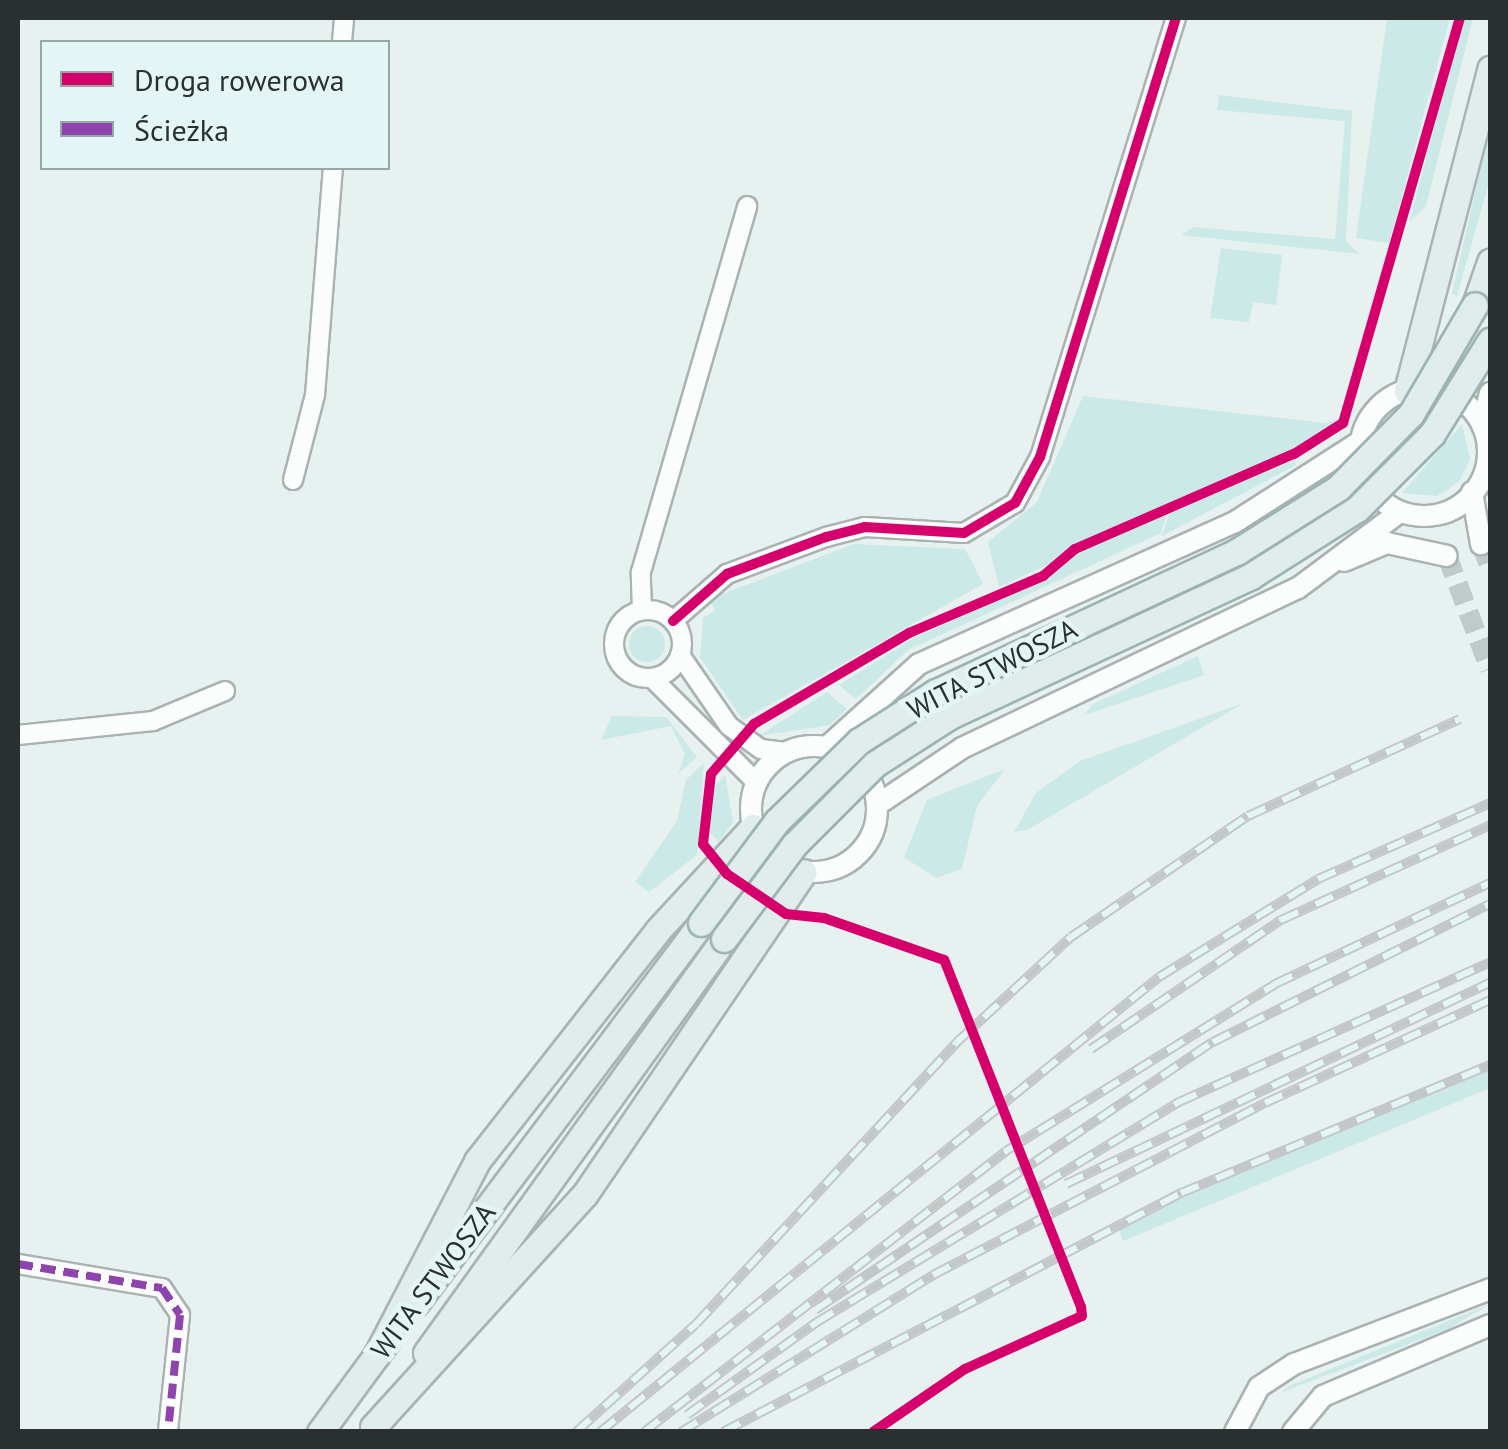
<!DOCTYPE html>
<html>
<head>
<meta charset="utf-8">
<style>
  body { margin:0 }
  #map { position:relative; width:1508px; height:1449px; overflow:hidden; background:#e7f1f0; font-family:"PT Sans",sans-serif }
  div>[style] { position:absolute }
  .green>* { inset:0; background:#cae9e7 }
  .round { border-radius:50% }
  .tertiary-tunnel>* { height:20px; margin-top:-10px; transform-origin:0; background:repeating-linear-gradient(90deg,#c1caca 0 20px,transparent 0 30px) }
  .roads { filter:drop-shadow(2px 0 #aab2b2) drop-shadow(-2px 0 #aab2b2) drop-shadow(0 2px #aab2b2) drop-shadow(0 -2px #aab2b2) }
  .minor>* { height:18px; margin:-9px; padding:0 9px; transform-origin:9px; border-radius:9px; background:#fbfdfd }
  .minor>.ring { margin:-9px; padding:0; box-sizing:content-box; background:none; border:18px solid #fbfdfd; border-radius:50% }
  .tertiary>* { height:20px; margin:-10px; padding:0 10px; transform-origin:10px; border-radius:10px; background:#fbfdfd }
  .tertiary>.ring { margin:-10px; padding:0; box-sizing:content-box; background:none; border:20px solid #fbfdfd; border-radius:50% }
  .primary>* { height:25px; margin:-12.5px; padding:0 12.5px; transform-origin:12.5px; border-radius:12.5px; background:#e1ecec }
  .rail>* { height:10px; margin-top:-5px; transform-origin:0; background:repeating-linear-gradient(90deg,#e3f5f4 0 19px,#c4c7c7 0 38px); box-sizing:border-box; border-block:2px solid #c4c7c7 }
  .bridges { filter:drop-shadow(2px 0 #9db3b3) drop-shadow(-2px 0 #9db3b3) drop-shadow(0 2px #9db3b3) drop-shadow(0 -2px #9db3b3) }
  .primary-bridge>* { height:25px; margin:-12.5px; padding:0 12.5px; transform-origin:12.5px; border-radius:12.5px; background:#e1ecec }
  .quiet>* { height:8px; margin-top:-4px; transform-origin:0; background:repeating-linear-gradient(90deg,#8e44ad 0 15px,transparent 0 23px) }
  .cycleway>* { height:10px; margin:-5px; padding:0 5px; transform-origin:5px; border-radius:5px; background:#d6006c }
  span { translate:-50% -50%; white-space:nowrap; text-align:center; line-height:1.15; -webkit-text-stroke:9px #e3f5f4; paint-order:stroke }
  .street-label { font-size:28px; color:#2a3030 }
  .frame { position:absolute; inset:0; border:20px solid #2a3030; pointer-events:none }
  .legend { position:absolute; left:40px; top:40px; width:350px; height:130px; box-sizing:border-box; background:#e3f5f4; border:2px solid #99a6a6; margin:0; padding:12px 18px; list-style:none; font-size:30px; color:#2a3030 }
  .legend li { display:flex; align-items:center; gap:20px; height:50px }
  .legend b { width:50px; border:2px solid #99a6a6 }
</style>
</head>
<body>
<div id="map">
  <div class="green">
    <i style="clip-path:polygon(1387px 18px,1450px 18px,1389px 243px,1356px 238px)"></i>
    <i style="clip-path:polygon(1464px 18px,1473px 18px,1426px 206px,1409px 222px)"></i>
    <i style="clip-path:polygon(1219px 95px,1352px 111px,1346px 242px,1360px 254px,1181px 235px,1194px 227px,1335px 239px,1345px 121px,1217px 110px)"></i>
    <i style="clip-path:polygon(1490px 127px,1490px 179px,1457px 296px,1452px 294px)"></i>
    <i style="clip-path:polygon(1221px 248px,1282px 255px,1276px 305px,1253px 302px,1249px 322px,1210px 318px)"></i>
    <i style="clip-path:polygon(1083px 396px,1327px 423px,1341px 418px,1295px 450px,999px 587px,988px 542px,1037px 502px)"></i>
    <i style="clip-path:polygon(1462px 424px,1470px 459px,1459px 482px,1437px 496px,1402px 493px)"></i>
    <i style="clip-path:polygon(1294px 460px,1296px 465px,1162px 536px,1169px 514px)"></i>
    <i style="clip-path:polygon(1167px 514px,1161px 533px,908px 650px,856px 699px,839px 685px,912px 639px,1049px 577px,1077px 551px)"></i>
    <i style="clip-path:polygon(854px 544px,965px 549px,983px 584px,743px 720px,700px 657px,703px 618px,715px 610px,709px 599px)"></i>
    <i class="round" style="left:629px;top:626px;width:36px;height:36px"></i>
    <i style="clip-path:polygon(1198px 656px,1204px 675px,1084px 715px,1093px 704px)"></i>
    <i style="clip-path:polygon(827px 692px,847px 709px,830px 725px,759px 736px)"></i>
    <i style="clip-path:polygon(1244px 703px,1027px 830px,1014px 832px,1036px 793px,1080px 761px)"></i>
    <i style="clip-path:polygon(612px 716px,666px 717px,697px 757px,678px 774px,685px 754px,671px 726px,601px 740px)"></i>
    <i style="clip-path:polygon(704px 763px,697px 855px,649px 892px,635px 882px,677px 821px,686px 780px)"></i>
    <i style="clip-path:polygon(1005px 769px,977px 806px,962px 869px,936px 878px,904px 857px,927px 800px)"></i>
    <i style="clip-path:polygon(725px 775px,733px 822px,719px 842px,709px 832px,714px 788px)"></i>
    <i style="clip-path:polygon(1490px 1070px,1490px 1088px,1123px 1241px,1119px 1229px,1196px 1191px)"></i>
    <i style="clip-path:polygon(1490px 1304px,1448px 1329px,1280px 1393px,1289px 1386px)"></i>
  </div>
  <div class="tertiary-tunnel">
    <i style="left:1481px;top:544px;width:25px;rotate:69deg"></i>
    <i style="left:1447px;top:556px;width:121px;rotate:69.2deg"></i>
  </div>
  <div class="roads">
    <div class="minor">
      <i style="left:342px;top:42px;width:24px;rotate:-85deg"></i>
      <i style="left:293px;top:480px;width:88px;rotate:-75.5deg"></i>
      <i style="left:315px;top:395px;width:228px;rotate:-85.5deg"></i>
      <i class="ring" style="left:614px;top:610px;width:50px;height:50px"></i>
      <i style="left:642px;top:610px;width:38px;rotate:-92deg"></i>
      <i style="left:641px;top:572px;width:381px;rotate:-73.8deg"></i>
      <i style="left:673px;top:621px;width:72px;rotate:-41deg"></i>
      <i style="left:727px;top:574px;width:106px;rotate:-20.5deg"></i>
      <i style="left:826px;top:537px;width:40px;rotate:-14.4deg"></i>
      <i style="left:865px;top:527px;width:99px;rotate:3.5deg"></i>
      <i style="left:964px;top:533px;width:59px;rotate:-30.5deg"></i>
      <i style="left:1015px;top:503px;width:52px;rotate:-61.5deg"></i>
      <i style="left:1040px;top:457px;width:460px;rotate:-72.8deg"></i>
      <i style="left:680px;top:655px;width:86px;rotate:55.4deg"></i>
      <i style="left:729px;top:726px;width:39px;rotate:36deg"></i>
      <i style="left:761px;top:749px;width:25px;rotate:7deg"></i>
      <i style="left:653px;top:679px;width:147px;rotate:45deg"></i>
      <i style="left:18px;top:735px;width:136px;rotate:-5.9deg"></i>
      <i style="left:153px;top:721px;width:78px;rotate:-22.6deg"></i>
      <i style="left:18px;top:1264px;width:146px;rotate:9.5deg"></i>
      <i style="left:162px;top:1288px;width:32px;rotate:56deg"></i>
      <i style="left:180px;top:1315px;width:118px;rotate:95.9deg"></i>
    </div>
    <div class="tertiary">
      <i class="ring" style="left:1360px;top:388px;width:108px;height:108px"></i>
      <i style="left:1482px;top:425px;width:33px;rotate:-76deg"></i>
      <i style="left:1472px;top:492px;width:53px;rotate:80.2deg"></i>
      <i style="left:1344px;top:561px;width:47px;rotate:-22.7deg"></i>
      <i style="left:1387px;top:543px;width:61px;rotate:12.2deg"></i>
      <i class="ring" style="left:751px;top:746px;width:106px;height:106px"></i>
      <i style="left:827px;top:747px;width:124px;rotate:-42.1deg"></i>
      <i style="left:919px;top:664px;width:346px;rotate:-24.2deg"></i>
      <i style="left:1235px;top:522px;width:150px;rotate:-32.7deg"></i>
      <i style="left:877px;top:805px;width:102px;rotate:-33.8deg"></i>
      <i style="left:962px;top:748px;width:372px;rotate:-25.5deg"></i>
      <i style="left:1298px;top:588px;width:127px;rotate:-36.7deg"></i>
      <i style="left:1235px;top:1432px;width:51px;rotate:-61.9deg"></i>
      <i style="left:1259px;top:1387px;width:42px;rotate:-33.3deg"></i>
      <i style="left:1294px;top:1364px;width:210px;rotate:-20.9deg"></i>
      <i style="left:1293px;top:1432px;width:47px;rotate:-50.2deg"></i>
      <i style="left:1323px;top:1396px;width:181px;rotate:-23deg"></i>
    </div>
    <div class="primary">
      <i style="left:1475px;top:305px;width:46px;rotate:-70.8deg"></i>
      <i style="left:1407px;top:391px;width:333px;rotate:-75.5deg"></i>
      <i style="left:416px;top:1303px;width:475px;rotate:-53.1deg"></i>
      <i style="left:426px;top:1353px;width:510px;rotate:-54.25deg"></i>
      <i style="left:376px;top:1356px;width:220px;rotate:-62.6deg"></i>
      <i style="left:477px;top:1161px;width:293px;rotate:-51.9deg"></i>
      <i style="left:658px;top:930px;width:140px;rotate:-47.3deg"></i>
      <i style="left:373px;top:1427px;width:315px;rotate:-47.7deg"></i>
      <i style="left:585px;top:1194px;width:389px;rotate:-55.8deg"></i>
      <i style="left:320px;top:1432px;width:112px;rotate:-53.7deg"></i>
    </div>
  </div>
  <div class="rail">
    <i style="left:1091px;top:1049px;width:230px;rotate:-34.2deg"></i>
    <i style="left:1281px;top:920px;width:230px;rotate:-24.4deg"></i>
    <i style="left:1066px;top:1184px;width:469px;rotate:-25.4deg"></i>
    <i style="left:815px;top:1310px;width:480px;rotate:-34deg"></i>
    <i style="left:1213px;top:1042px;width:309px;rotate:-26.5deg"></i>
    <i style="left:687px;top:1415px;width:160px;rotate:-35.6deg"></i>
    <i style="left:817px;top:1322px;width:424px;rotate:-31.3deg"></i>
    <i style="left:1179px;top:1102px;width:341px;rotate:-24.2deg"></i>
    <i style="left:576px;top:1432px;width:161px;rotate:-42deg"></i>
    <i style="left:696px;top:1324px;width:383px;rotate:-47.2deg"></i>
    <i style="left:956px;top:1043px;width:156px;rotate:-42.7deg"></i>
    <i style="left:1071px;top:937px;width:214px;rotate:-34.4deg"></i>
    <i style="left:1248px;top:816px;width:233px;rotate:-24.6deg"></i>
    <i style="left:600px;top:1432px;width:721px;rotate:-39.14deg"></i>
    <i style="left:1159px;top:977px;width:187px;rotate:-31.6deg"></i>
    <i style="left:1318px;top:879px;width:188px;rotate:-23.8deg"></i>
    <i style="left:644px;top:1432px;width:458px;rotate:-37.8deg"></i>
    <i style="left:1006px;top:1151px;width:317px;rotate:-31.8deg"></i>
    <i style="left:1275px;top:984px;width:238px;rotate:-25.2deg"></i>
    <i style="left:681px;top:1432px;width:297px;rotate:-31.9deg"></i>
    <i style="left:933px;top:1275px;width:374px;rotate:-27.4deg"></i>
    <i style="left:1265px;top:1103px;width:247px;rotate:-24.6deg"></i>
    <i style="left:723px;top:1432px;width:517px;rotate:-27.56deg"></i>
    <i style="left:1181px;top:1193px;width:334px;rotate:-22.5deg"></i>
  </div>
  <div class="bridges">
    <div class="primary-bridge">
      <i style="left:701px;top:923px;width:127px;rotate:-53.3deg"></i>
      <i style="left:777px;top:821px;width:115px;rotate:-44.3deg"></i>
      <i style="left:859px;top:741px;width:91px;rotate:-32.5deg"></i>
      <i style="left:936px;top:692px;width:333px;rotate:-25deg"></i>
      <i style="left:1238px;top:551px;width:118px;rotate:-32.2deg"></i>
      <i style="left:1338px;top:488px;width:104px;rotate:-45.4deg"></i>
      <i style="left:1411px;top:414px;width:126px;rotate:-59.6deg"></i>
      <i style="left:724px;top:939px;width:117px;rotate:-53.3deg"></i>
      <i style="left:794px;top:845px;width:115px;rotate:-45deg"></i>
      <i style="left:875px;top:764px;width:89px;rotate:-32.6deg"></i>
      <i style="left:950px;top:716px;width:332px;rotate:-24.9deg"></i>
      <i style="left:1251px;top:576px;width:125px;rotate:-32.3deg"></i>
      <i style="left:1357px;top:509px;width:106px;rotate:-45deg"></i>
      <i style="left:1432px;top:434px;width:110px;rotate:-58.1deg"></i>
    </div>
  </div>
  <div class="quiet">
    <i style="left:18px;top:1264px;width:146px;rotate:9.5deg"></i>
    <i style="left:162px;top:1288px;width:32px;rotate:56deg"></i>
    <i style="left:180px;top:1315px;width:118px;rotate:95.9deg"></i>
  </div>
  <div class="cycleway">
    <i style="left:673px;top:621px;width:72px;rotate:-41deg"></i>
    <i style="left:727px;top:574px;width:106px;rotate:-20.5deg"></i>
    <i style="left:826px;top:537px;width:40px;rotate:-14.4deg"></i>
    <i style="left:865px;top:527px;width:99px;rotate:3.5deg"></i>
    <i style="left:964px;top:533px;width:59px;rotate:-30.5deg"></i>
    <i style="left:1015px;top:503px;width:52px;rotate:-61.5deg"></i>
    <i style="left:1040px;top:457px;width:460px;rotate:-72.8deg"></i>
    <i style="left:873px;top:1432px;width:112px;rotate:-34.4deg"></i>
    <i style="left:965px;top:1369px;width:128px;rotate:-24.4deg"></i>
    <i style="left:1082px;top:1316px;width:9px;rotate:-96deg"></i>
    <i style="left:1081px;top:1307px;width:373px;rotate:-111.5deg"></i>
    <i style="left:944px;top:960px;width:127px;rotate:-160.7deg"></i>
    <i style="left:824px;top:918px;width:38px;rotate:-174deg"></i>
    <i style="left:786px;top:914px;width:71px;rotate:-145.9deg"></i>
    <i style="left:727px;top:874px;width:38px;rotate:-129deg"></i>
    <i style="left:703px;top:844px;width:70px;rotate:-83.5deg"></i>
    <i style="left:711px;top:774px;width:66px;rotate:-49.3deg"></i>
    <i style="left:754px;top:724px;width:180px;rotate:-30.4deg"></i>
    <i style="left:909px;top:633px;width:146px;rotate:-23deg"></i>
    <i style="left:1043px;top:576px;width:42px;rotate:-40.2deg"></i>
    <i style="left:1075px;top:549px;width:239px;rotate:-23.5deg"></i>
    <i style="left:1294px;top:454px;width:58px;rotate:-32.3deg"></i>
    <i style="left:1343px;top:423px;width:422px;rotate:-73.9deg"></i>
  </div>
  <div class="street-label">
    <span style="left:992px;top:669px;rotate:-27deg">WITA STWOSZA</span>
    <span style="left:433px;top:1281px;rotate:-53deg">WITA STWOSZA</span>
  </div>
  <div class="frame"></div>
  <ul class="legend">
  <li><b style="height:12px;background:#d6006c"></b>Droga rowerowa</li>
  <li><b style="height:12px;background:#8e44ad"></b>Ścieżka</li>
  </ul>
</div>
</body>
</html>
